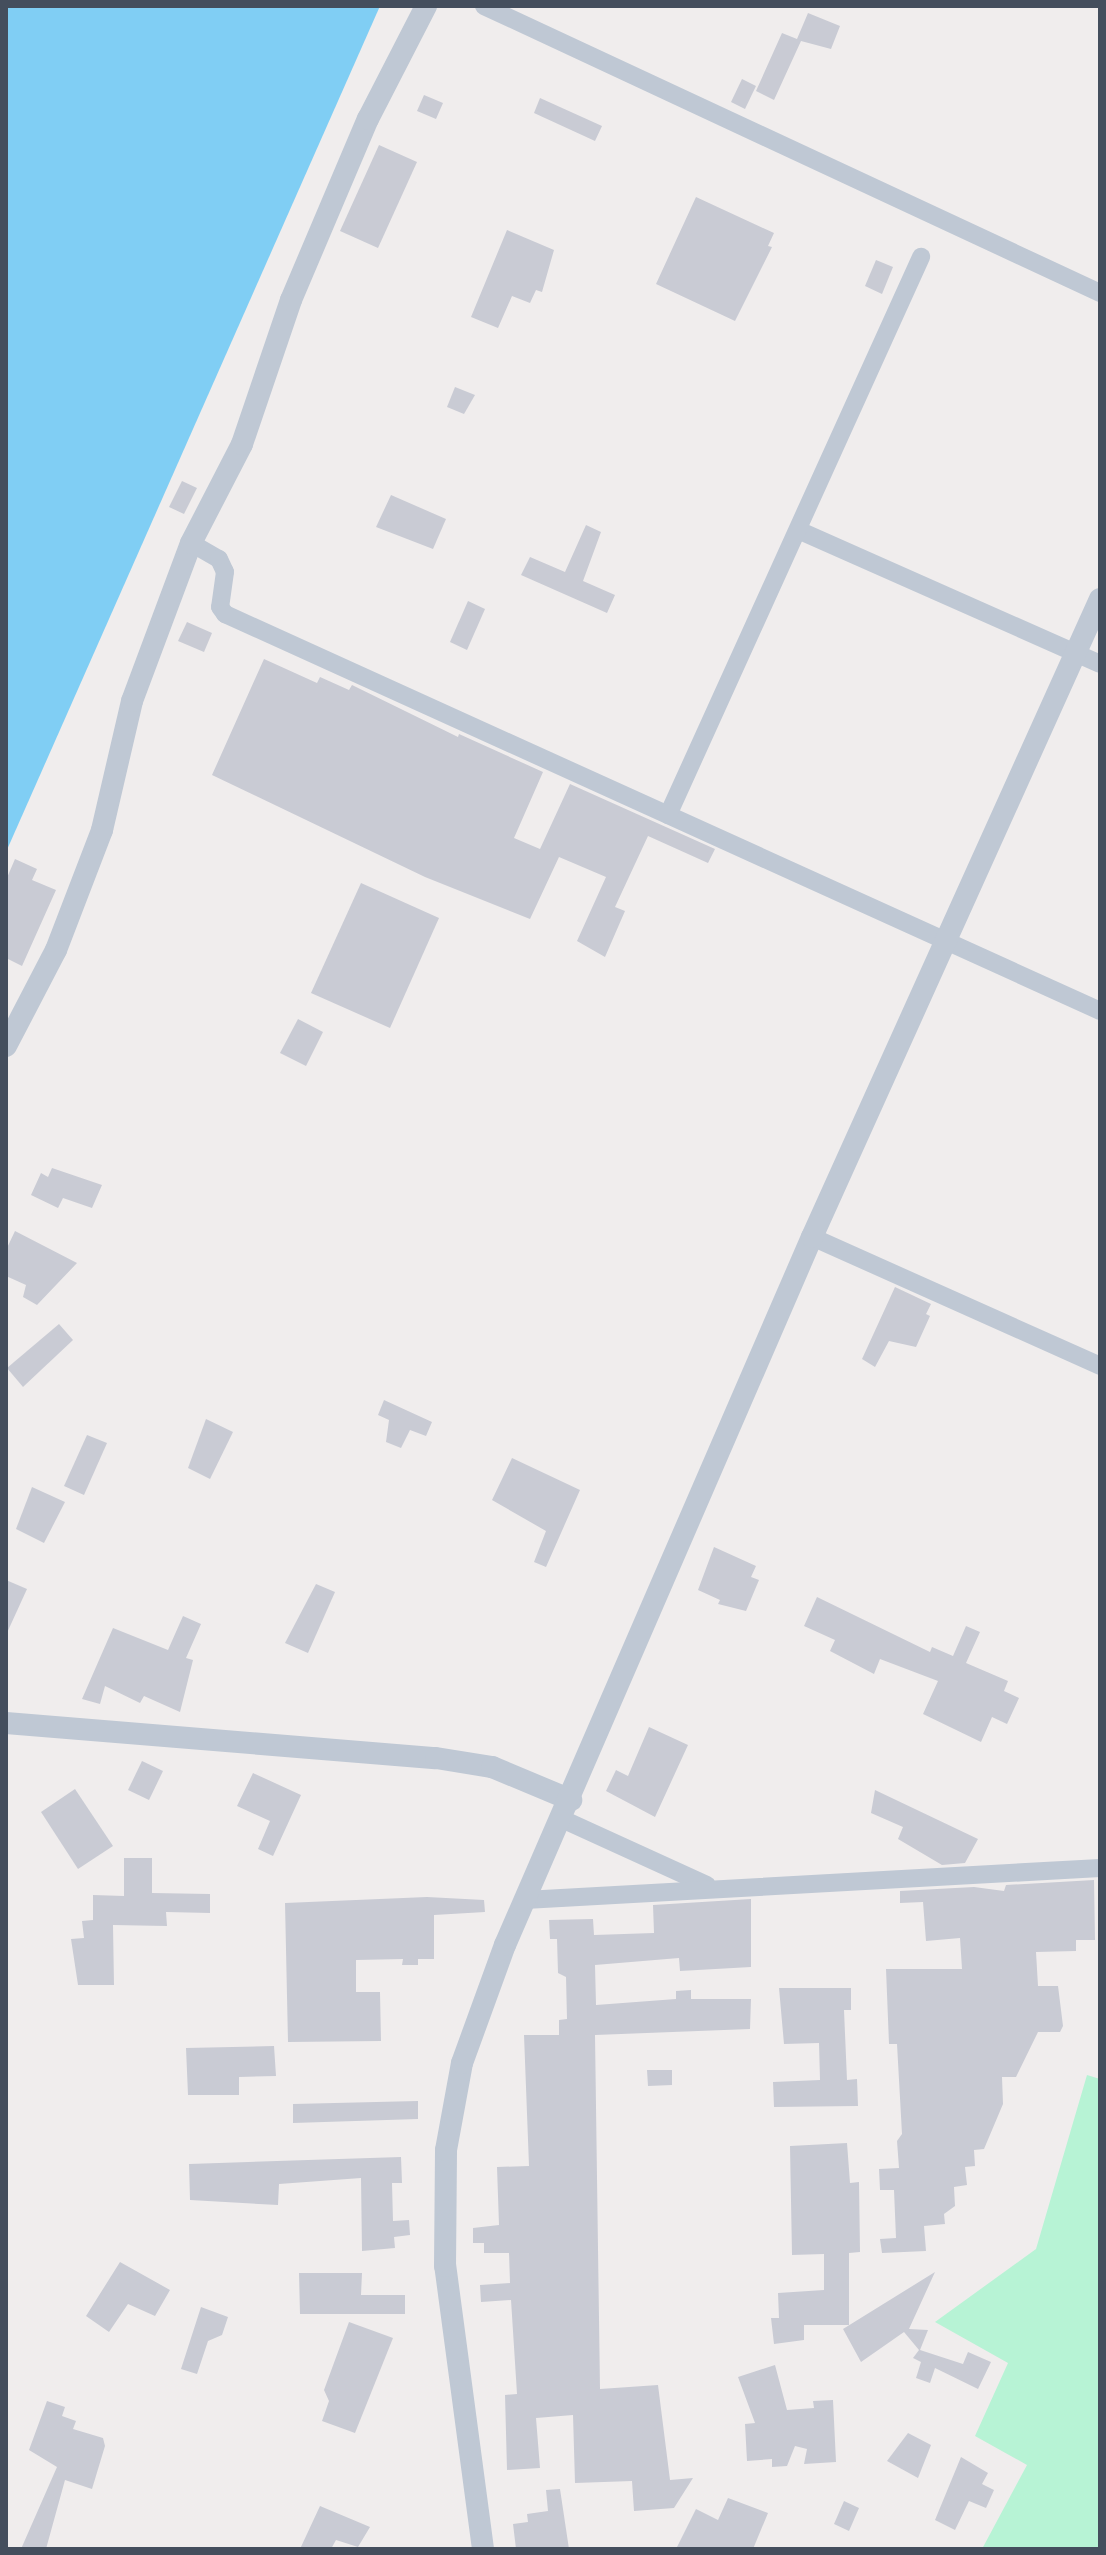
<!DOCTYPE html>
<html>
<head>
<meta charset="utf-8">
<style>
  body { margin:0 }
  #map { position:relative; width:1106px; height:2555px; overflow:hidden; background:#f0eded; font-family:"PT Sans Narrow",sans-serif }
  div>[style] { position:absolute }
  .green>* { inset:0; background:#b7f3d5 }
  .water>* { inset:0; background:#80cef4 }
  .building>* { inset:0; background:#c9cbd4 }
  .minor>* { height:18px; margin:-9px; padding:0 9px; transform-origin:9px; border-radius:9px; background:#bfc8d4 }
  .tertiary>* { height:22px; margin:-11px; padding:0 11px; transform-origin:11px; border-radius:11px; background:#bfc8d4 }
  span { translate:-50% -50%; white-space:nowrap; text-align:center; line-height:1.15; -webkit-text-stroke:6px #fff; paint-order:stroke }
  .frame { position:absolute; inset:0; border:8px solid #444e5d; pointer-events:none }
</style>
</head>
<body>
<div id="map">
  <div class="green">
    <i style="clip-path:polygon(1087px 2075px,1100px 2079px,1100px 2549px,982px 2549px,1027px 2465px,975px 2436px,1008px 2363px,935px 2322px,1036px 2249px)"></i>
  </div>
  <div class="water">
    <i style="clip-path:polygon(6px 6px,380px 6px,6px 852px)"></i>
  </div>
  <div class="building">
    <i style="clip-path:polygon(808px 13px,840px 26px,831px 49px,801px 41px,774px 100px,756px 91px,782px 33px,797px 39px)"></i>
    <i style="clip-path:polygon(742px 79px,756px 86px,745px 109px,731px 102px)"></i>
    <i style="clip-path:polygon(424px 95px,443px 103px,436px 119px,417px 111px)"></i>
    <i style="clip-path:polygon(540px 98px,602px 126px,595px 141px,534px 113px)"></i>
    <i style="clip-path:polygon(379px 145px,417px 162px,378px 248px,340px 231px)"></i>
    <i style="clip-path:polygon(696px 197px,774px 233px,768px 246px,772px 247px,735px 321px,656px 284px)"></i>
    <i style="clip-path:polygon(507px 230px,554px 250px,542px 292px,536px 290px,530px 303px,512px 296px,498px 328px,471px 317px)"></i>
    <i style="clip-path:polygon(876px 260px,893px 267px,882px 294px,865px 286px)"></i>
    <i style="clip-path:polygon(455px 387px,475px 395px,464px 414px,447px 407px)"></i>
    <i style="clip-path:polygon(182px 481px,197px 488px,184px 514px,169px 507px)"></i>
    <i style="clip-path:polygon(391px 495px,446px 519px,433px 549px,376px 527px)"></i>
    <i style="clip-path:polygon(586px 525px,601px 532px,583px 581px,615px 595px,607px 613px,521px 575px,530px 557px,565px 572px)"></i>
    <i style="clip-path:polygon(468px 601px,485px 609px,467px 650px,450px 642px)"></i>
    <i style="clip-path:polygon(187px 622px,212px 633px,204px 652px,178px 641px)"></i>
    <i style="clip-path:polygon(264px 659px,317px 683px,320px 677px,349px 690px,352px 685px,458px 737px,459px 734px,543px 772px,514px 838px,540px 849px,570px 784px,715px 849px,708px 863px,648px 836px,615px 907px,625px 911px,605px 957px,577px 941px,606px 877px,559px 857px,530px 919px,425px 877px,212px 775px)"></i>
    <i style="clip-path:polygon(15px 859px,37px 869px,32px 880px,56px 890px,22px 966px,6px 958px,6px 880px)"></i>
    <i style="clip-path:polygon(361px 883px,439px 918px,390px 1028px,311px 993px)"></i>
    <i style="clip-path:polygon(298px 1019px,323px 1032px,306px 1066px,280px 1053px)"></i>
    <i style="clip-path:polygon(52px 1168px,102px 1185px,92px 1208px,63px 1198px,58px 1208px,31px 1195px,41px 1173px,48px 1177px)"></i>
    <i style="clip-path:polygon(15px 1231px,77px 1263px,37px 1305px,23px 1297px,26px 1285px,6px 1276px,6px 1250px)"></i>
    <i style="clip-path:polygon(895px 1287px,931px 1304px,926px 1314px,930px 1316px,916px 1347px,889px 1341px,875px 1367px,862px 1359px)"></i>
    <i style="clip-path:polygon(59px 1324px,73px 1340px,23px 1387px,7px 1368px)"></i>
    <i style="clip-path:polygon(384px 1400px,432px 1422px,426px 1436px,410px 1430px,401px 1448px,386px 1442px,389px 1420px,378px 1415px)"></i>
    <i style="clip-path:polygon(206px 1419px,233px 1432px,210px 1479px,188px 1468px)"></i>
    <i style="clip-path:polygon(87px 1435px,107px 1443px,84px 1495px,64px 1486px)"></i>
    <i style="clip-path:polygon(512px 1458px,580px 1490px,546px 1567px,534px 1562px,546px 1531px,492px 1500px)"></i>
    <i style="clip-path:polygon(32px 1487px,65px 1502px,44px 1543px,16px 1529px)"></i>
    <i style="clip-path:polygon(714px 1547px,756px 1566px,751px 1577px,759px 1580px,746px 1611px,718px 1604px,720px 1600px,698px 1590px)"></i>
    <i style="clip-path:polygon(6px 1580px,27px 1589px,6px 1635px)"></i>
    <i style="clip-path:polygon(316px 1584px,335px 1592px,308px 1653px,285px 1643px)"></i>
    <i style="clip-path:polygon(817px 1597px,930px 1652px,932px 1647px,953px 1656px,966px 1626px,980px 1632px,966px 1663px,1008px 1681px,1004px 1691px,1019px 1698px,1007px 1724px,992px 1717px,981px 1742px,923px 1714px,938px 1681px,880px 1659px,874px 1674px,830px 1651px,835px 1640px,804px 1626px)"></i>
    <i style="clip-path:polygon(183px 1616px,201px 1624px,186px 1658px,193px 1660px,180px 1712px,144px 1696px,140px 1703px,105px 1686px,100px 1704px,82px 1699px,113px 1628px,168px 1650px)"></i>
    <i style="clip-path:polygon(649px 1727px,688px 1745px,655px 1817px,606px 1791px,616px 1770px,628px 1776px)"></i>
    <i style="clip-path:polygon(142px 1761px,163px 1771px,149px 1800px,128px 1790px)"></i>
    <i style="clip-path:polygon(253px 1773px,301px 1795px,273px 1856px,258px 1849px,270px 1821px,237px 1806px)"></i>
    <i style="clip-path:polygon(75px 1789px,113px 1846px,78px 1869px,41px 1812px)"></i>
    <i style="clip-path:polygon(875px 1790px,978px 1839px,965px 1863px,942px 1865px,898px 1839px,903px 1827px,871px 1813px)"></i>
    <i style="clip-path:polygon(124px 1858px,152px 1858px,152px 1893px,210px 1894px,210px 1913px,166px 1912px,167px 1926px,113px 1925px,114px 1985px,78px 1985px,71px 1939px,84px 1938px,82px 1921px,93px 1920px,93px 1895px,124px 1896px)"></i>
    <i style="clip-path:polygon(1094px 1880px,1095px 1940px,1076px 1940px,1076px 1951px,1036px 1952px,1038px 1986px,1058px 1986px,1063px 2026px,1060px 2032px,1038px 2032px,1016px 2077px,1002px 2077px,1003px 2104px,984px 2149px,974px 2150px,975px 2166px,965px 2167px,967px 2185px,954px 2187px,955px 2206px,944px 2214px,945px 2224px,924px 2226px,926px 2251px,882px 2253px,880px 2239px,896px 2238px,894px 2190px,880px 2190px,879px 2169px,899px 2168px,897px 2141px,902px 2134px,897px 2044px,889px 2044px,886px 1969px,962px 1969px,960px 1938px,926px 1941px,923px 1902px,900px 1903px,900px 1891px,974px 1887px,1004px 1891px,1006px 1885px)"></i>
    <i style="clip-path:polygon(427px 1897px,484px 1900px,485px 1912px,434px 1915px,434px 1959px,418px 1959px,418px 1965px,402px 1965px,403px 1959px,356px 1960px,356px 1992px,380px 1992px,381px 2041px,288px 2042px,285px 1903px)"></i>
    <i style="clip-path:polygon(751px 1899px,751px 1967px,680px 1971px,679px 1958px,595px 1965px,596px 2005px,676px 1999px,676px 1991px,691px 1990px,691px 1999px,751px 1999px,750px 2029px,595px 2035px,600px 2389px,658px 2385px,670px 2480px,693px 2478px,674px 2508px,634px 2511px,632px 2481px,575px 2483px,573px 2415px,536px 2418px,540px 2468px,507px 2470px,505px 2395px,517px 2394px,511px 2300px,481px 2302px,480px 2285px,510px 2283px,509px 2253px,484px 2253px,484px 2243px,473px 2243px,473px 2228px,499px 2225px,497px 2167px,529px 2166px,524px 2035px,559px 2035px,559px 2020px,567px 2019px,566px 1977px,558px 1973px,557px 1939px,550px 1939px,549px 1920px,593px 1919px,594px 1935px,654px 1933px,653px 1905px)"></i>
    <i style="clip-path:polygon(779px 1988px,851px 1988px,851px 2010px,844px 2010px,847px 2080px,857px 2079px,858px 2106px,774px 2107px,773px 2082px,820px 2080px,819px 2043px,784px 2044px)"></i>
    <i style="clip-path:polygon(274px 2046px,276px 2076px,239px 2077px,239px 2095px,188px 2095px,186px 2048px)"></i>
    <i style="clip-path:polygon(647px 2070px,672px 2070px,672px 2085px,648px 2086px)"></i>
    <i style="clip-path:polygon(418px 2101px,418px 2119px,293px 2123px,293px 2104px)"></i>
    <i style="clip-path:polygon(847px 2143px,850px 2183px,859px 2182px,860px 2252px,849px 2253px,849px 2325px,804px 2325px,804px 2340px,774px 2344px,771px 2318px,779px 2318px,778px 2293px,824px 2290px,824px 2254px,792px 2255px,790px 2146px)"></i>
    <i style="clip-path:polygon(401px 2157px,402px 2183px,392px 2183px,393px 2221px,409px 2220px,410px 2235px,394px 2237px,395px 2248px,362px 2251px,361px 2178px,279px 2184px,278px 2205px,190px 2200px,189px 2164px)"></i>
    <i style="clip-path:polygon(120px 2262px,170px 2290px,155px 2316px,128px 2304px,109px 2332px,86px 2316px)"></i>
    <i style="clip-path:polygon(935px 2272px,909px 2329px,928px 2330px,920px 2350px,963px 2364px,968px 2352px,991px 2362px,978px 2389px,935px 2368px,930px 2383px,916px 2378px,921px 2362px,913px 2358px,919px 2350px,904px 2332px,861px 2362px,843px 2329px)"></i>
    <i style="clip-path:polygon(299px 2273px,362px 2273px,361px 2295px,405px 2295px,405px 2314px,300px 2314px)"></i>
    <i style="clip-path:polygon(201px 2307px,228px 2317px,222px 2335px,208px 2341px,197px 2374px,181px 2369px)"></i>
    <i style="clip-path:polygon(349px 2322px,393px 2338px,355px 2433px,322px 2421px,329px 2401px,324px 2390px)"></i>
    <i style="clip-path:polygon(775px 2365px,787px 2410px,814px 2408px,813px 2401px,833px 2400px,836px 2462px,804px 2464px,807px 2449px,795px 2446px,787px 2466px,772px 2467px,772px 2459px,747px 2461px,745px 2424px,755px 2423px,738px 2377px)"></i>
    <i style="clip-path:polygon(47px 2401px,65px 2407px,62px 2416px,76px 2421px,73px 2429px,103px 2438px,105px 2446px,92px 2489px,65px 2480px,46px 2549px,21px 2549px,57px 2467px,29px 2450px)"></i>
    <i style="clip-path:polygon(908px 2433px,931px 2445px,918px 2478px,887px 2461px)"></i>
    <i style="clip-path:polygon(961px 2457px,988px 2473px,982px 2484px,994px 2490px,986px 2508px,969px 2501px,955px 2530px,935px 2520px)"></i>
    <i style="clip-path:polygon(560px 2489px,569px 2549px,516px 2549px,513px 2524px,528px 2522px,527px 2514px,548px 2511px,546px 2490px)"></i>
    <i style="clip-path:polygon(728px 2498px,768px 2513px,753px 2549px,676px 2549px,696px 2509px,718px 2520px)"></i>
    <i style="clip-path:polygon(844px 2501px,859px 2508px,849px 2531px,834px 2524px)"></i>
    <i style="clip-path:polygon(320px 2506px,370px 2527px,358px 2547px,336px 2540px,331px 2549px,300px 2549px)"></i>
  </div>
  <div class="minor">
    <i style="left:484px;top:6px;width:680px;rotate:24.98deg"></i>
    <i style="left:798px;top:530px;width:330px;rotate:23.9deg"></i>
    <i style="left:191px;top:543px;width:32px;rotate:30deg"></i>
    <i style="left:219px;top:559px;width:14px;rotate:65deg"></i>
    <i style="left:225px;top:572px;width:35px;rotate:98deg"></i>
    <i style="left:220px;top:607px;width:9px;rotate:54deg"></i>
    <i style="left:225px;top:614px;width:961px;rotate:24.4deg"></i>
    <i style="left:668px;top:815px;width:613px;rotate:-65.61deg"></i>
    <i style="left:812px;top:1237px;width:316px;rotate:24.1deg"></i>
    <i style="left:562px;top:1819px;width:159px;rotate:24.5deg"></i>
    <i style="left:525px;top:1900px;width:576px;rotate:-3.19deg"></i>
  </div>
  <div class="tertiary">
    <i style="left:6px;top:1046px;width:108px;rotate:-62.5deg"></i>
    <i style="left:56px;top:950px;width:129px;rotate:-69deg"></i>
    <i style="left:102px;top:830px;width:132px;rotate:-76.9deg"></i>
    <i style="left:132px;top:701px;width:169px;rotate:-69.5deg"></i>
    <i style="left:191px;top:543px;width:111px;rotate:-62.7deg"></i>
    <i style="left:242px;top:444px;width:152px;rotate:-71.2deg"></i>
    <i style="left:291px;top:300px;width:197px;rotate:-67deg"></i>
    <i style="left:368px;top:119px;width:127px;rotate:-62.8deg"></i>
    <i style="left:6px;top:1723px;width:431px;rotate:4.7deg"></i>
    <i style="left:436px;top:1758px;width:57px;rotate:9.1deg"></i>
    <i style="left:492px;top:1767px;width:86px;rotate:22.7deg"></i>
    <i style="left:483px;top:2549px;width:286px;rotate:-97.6deg"></i>
    <i style="left:445px;top:2266px;width:116px;rotate:-89.5deg"></i>
    <i style="left:446px;top:2150px;width:88px;rotate:-79.6deg"></i>
    <i style="left:462px;top:2063px;width:126px;rotate:-70deg"></i>
    <i style="left:505px;top:1945px;width:772px;rotate:-66.56deg"></i>
    <i style="left:812px;top:1237px;width:700px;rotate:-65.71deg"></i>
  </div>
  <div class="frame"></div>
</div>
</body>
</html>
